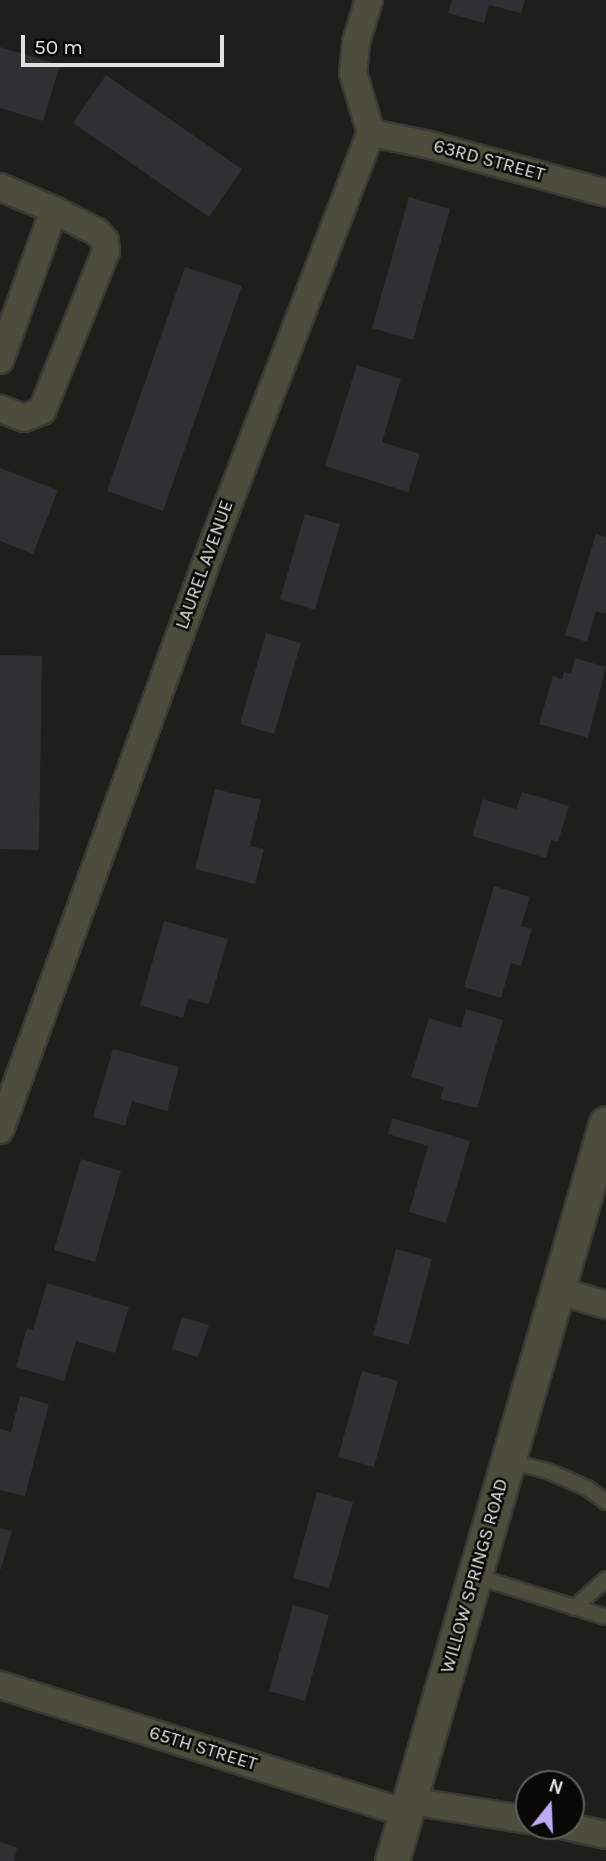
<!DOCTYPE html>
<html>
<head>
<meta charset="utf-8">
<style>
  body { margin:0 }
  #map { position:relative; width:606px; height:1861px; overflow:hidden; background:#1e1e1a; font-family:Karla,sans-serif }
  div>[style] { position:absolute }
  .building>* { inset:0; background:#302f33 }
  .roads { filter:drop-shadow(2px 0 #393936) drop-shadow(-2px 0 #393936) drop-shadow(0 2px #393936) drop-shadow(0 -2px #393936) }
  .service>* { height:14px; margin:-7px; padding:0 7px; transform-origin:7px; border-radius:7px; background:#4d4d3d }
  .minor>* { height:26px; margin:-13px; padding:0 13px; transform-origin:13px; border-radius:13px; background:#4d4d3d }
  .tertiary>* { height:33px; margin:-16.5px; padding:0 16.5px; transform-origin:16.5px; border-radius:16.5px; background:#4d4d3d }
  span { translate:-50% -50%; white-space:nowrap; text-align:center; line-height:1.15; -webkit-text-stroke:5px #080807; paint-order:stroke }
  .street-label { font-size:19px; color:#e1e1df }
  .north { position:absolute; left:515px; top:1770px; width:70px; height:70px; box-sizing:border-box; background:#080807; border:2px solid #5f5f5d; border-radius:50%; rotate:18deg; font-size:19px; font-weight:700; line-height:28px; text-align:center; color:#e1e1df }
  .north::after { content:''; display:block; margin:auto; width:24px; height:32px; background:#bcaaf5; clip-path:polygon(50% 0,100% 100%,50% 72%,0 100%) }
  .scale { position:absolute; left:21px; top:35px; width:203px; height:32px; box-sizing:border-box; border:4px solid #e1e1df; border-top:0; padding-left:9px; font-size:21px; line-height:24px; white-space:nowrap; color:#e1e1df; -webkit-text-stroke:5px #080807; paint-order:stroke }
</style>
</head>
<body>
<div id="map">
  <div class="building">
    <i style="clip-path:polygon(452px 0,525px 0,521px 13px,489px 5px,484px 23px,448px 13px)"></i>
    <i style="clip-path:polygon(0 47px,60px 65px,43px 121px,0 108px)"></i>
    <i style="clip-path:polygon(106px 75px,242px 169px,209px 217px,73px 123px)"></i>
    <i style="clip-path:polygon(409px 197px,450px 209px,413px 340px,372px 328px)"></i>
    <i style="clip-path:polygon(185px 267px,242px 286px,163px 511px,107px 491px)"></i>
    <i style="clip-path:polygon(357px 365px,401px 379px,382px 442px,420px 454px,408px 492px,325px 466px)"></i>
    <i style="clip-path:polygon(0 468px,58px 490px,33px 554px,0 541px)"></i>
    <i style="clip-path:polygon(305px 514px,340px 524px,315px 610px,280px 599px)"></i>
    <i style="clip-path:polygon(596px 534px,606px 537px,606px 614px,596px 611px,587px 642px,565px 635px)"></i>
    <i style="clip-path:polygon(266px 633px,301px 643px,274px 734px,240px 724px)"></i>
    <i style="clip-path:polygon(0 655px,42px 656px,39px 850px,0 849px)"></i>
    <i style="clip-path:polygon(575px 658px,606px 667px,588px 738px,539px 724px,553px 676px,562px 679px,564px 672px,571px 674px)"></i>
    <i style="clip-path:polygon(215px 789px,261px 800px,250px 846px,264px 849px,255px 884px,195px 869px)"></i>
    <i style="clip-path:polygon(522px 792px,569px 806px,558px 842px,551px 840px,546px 858px,472px 836px,483px 799px,516px 809px)"></i>
    <i style="clip-path:polygon(494px 886px,530px 897px,521px 926px,532px 929px,521px 966px,511px 963px,501px 998px,464px 987px)"></i>
    <i style="clip-path:polygon(164px 921px,228px 939px,209px 1004px,188px 999px,183px 1018px,140px 1005px)"></i>
    <i style="clip-path:polygon(466px 1009px,503px 1020px,477px 1108px,440px 1099px,444px 1087px,411px 1077px,429px 1018px,461px 1028px)"></i>
    <i style="clip-path:polygon(113px 1049px,179px 1067px,167px 1111px,132px 1101px,125px 1126px,93px 1117px)"></i>
    <i style="clip-path:polygon(392px 1118px,470px 1141px,446px 1223px,409px 1212px,428px 1146px,388px 1134px)"></i>
    <i style="clip-path:polygon(81px 1159px,121px 1171px,95px 1262px,54px 1250px)"></i>
    <i style="clip-path:polygon(396px 1249px,432px 1259px,409px 1345px,373px 1335px)"></i>
    <i style="clip-path:polygon(47px 1283px,129px 1307px,115px 1353px,76px 1341px,64px 1381px,16px 1367px,27px 1328px,33px 1330px)"></i>
    <i style="clip-path:polygon(182px 1317px,209px 1325px,198px 1357px,172px 1349px)"></i>
    <i style="clip-path:polygon(362px 1371px,398px 1381px,374px 1467px,338px 1457px)"></i>
    <i style="clip-path:polygon(20px 1396px,49px 1404px,25px 1496px,0 1490px,0 1429px,11px 1432px)"></i>
    <i style="clip-path:polygon(317px 1492px,353px 1502px,329px 1588px,293px 1578px)"></i>
    <i style="clip-path:polygon(0 1528px,12px 1531px,1px 1569px,0 1569px)"></i>
    <i style="clip-path:polygon(293px 1605px,329px 1615px,305px 1701px,269px 1691px)"></i>
    <i style="clip-path:polygon(0 1842px,17px 1848px,14px 1861px,0 1861px)"></i>
  </div>
  <div class="roads">
    <div class="service">
      <i style="left:508px;top:1461px;width:41px;rotate:14deg"></i>
      <i style="left:548px;top:1471px;width:43px;rotate:23.6deg"></i>
      <i style="left:587px;top:1488px;width:24px;rotate:36deg"></i>
      <i style="left:475px;top:1576px;width:137px;rotate:17.4deg"></i>
      <i style="left:574px;top:1608px;width:43px;rotate:-42.2deg"></i>
    </div>
    <div class="minor">
      <i style="left:371px;top:133px;width:56px;rotate:11.3deg"></i>
      <i style="left:426px;top:144px;width:187px;rotate:15.2deg"></i>
      <i style="left:0;top:187px;width:59px;rotate:23.1deg"></i>
      <i style="left:0;top:360px;width:159px;rotate:-70.2deg"></i>
      <i style="left:54px;top:210px;width:48px;rotate:27.1deg"></i>
      <i style="left:97px;top:232px;width:12px;rotate:48deg"></i>
      <i style="left:105px;top:241px;width:10px;rotate:84deg"></i>
      <i style="left:106px;top:251px;width:172px;rotate:111.8deg"></i>
      <i style="left:42px;top:411px;width:19px;rotate:159deg"></i>
      <i style="left:24px;top:418px;width:26px;rotate:-159deg"></i>
      <i style="left:0;top:1130px;width:632px;rotate:-70.02deg"></i>
      <i style="left:216px;top:536px;width:432px;rotate:-69deg"></i>
      <i style="left:371px;top:133px;width:63px;rotate:-106.7deg"></i>
      <i style="left:353px;top:73px;width:31px;rotate:-84deg"></i>
      <i style="left:356px;top:42px;width:44px;rotate:-72.8deg"></i>
      <i style="left:557px;top:1290px;width:51px;rotate:17deg"></i>
      <i style="left:0;top:1685px;width:426px;rotate:17.5deg"></i>
      <i style="left:410px;top:1801px;width:121px;rotate:9.1deg"></i>
      <i style="left:566px;top:1826px;width:41px;rotate:12.7deg"></i>
    </div>
    <div class="tertiary">
      <i style="left:392px;top:1861px;width:768px;rotate:-73.83deg"></i>
    </div>
  </div>
  <div class="street-label">
    <span style="left:489px;top:161px;rotate:15deg">63RD STREET</span>
    <span style="left:205px;top:565px;rotate:-70deg">LAUREL AVENUE</span>
    <span style="left:475px;top:1576px;rotate:-74deg">WILLOW SPRINGS ROAD</span>
    <span style="left:203px;top:1749px;rotate:17deg">65TH STREET</span>
  </div>
  <div class="north">N</div>
  <div class="scale">50 m</div>
</div>
</body>
</html>
